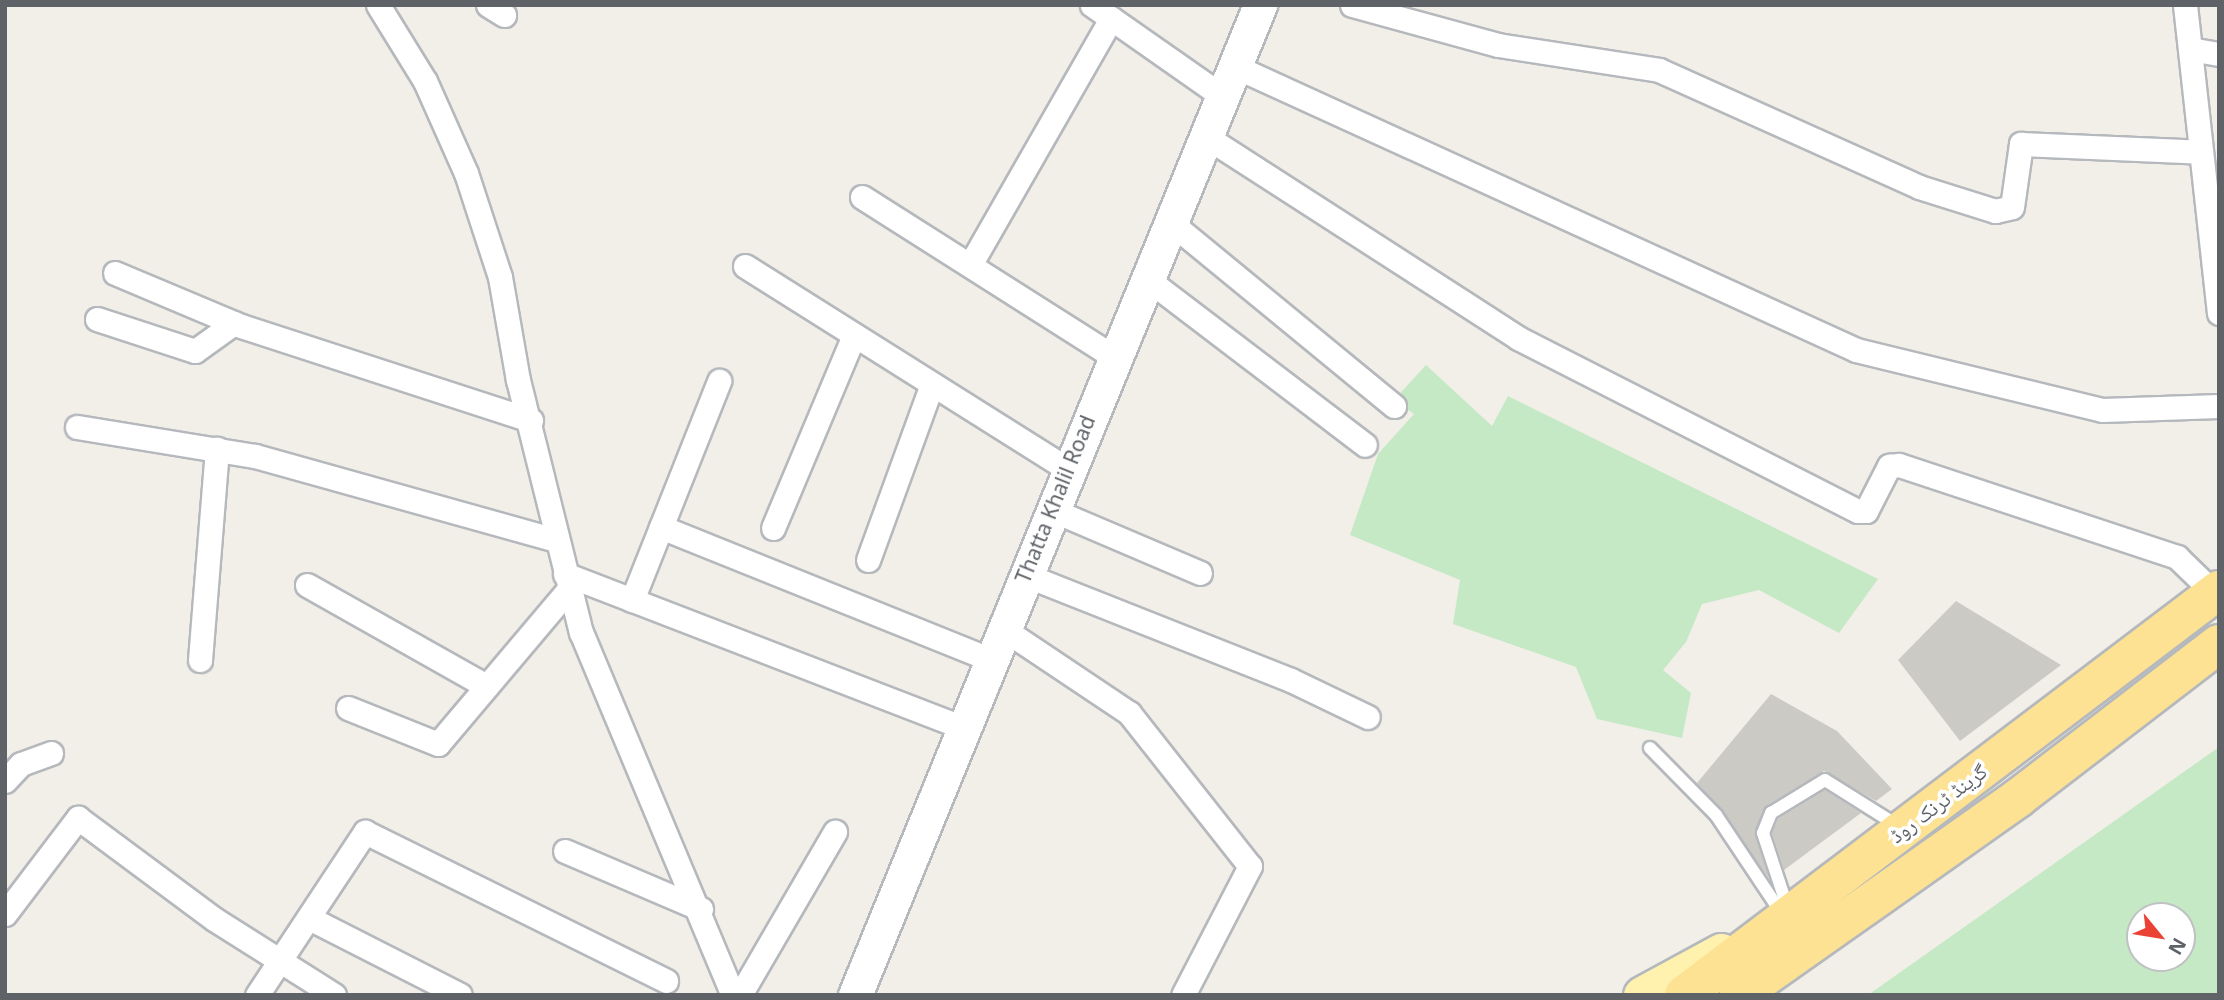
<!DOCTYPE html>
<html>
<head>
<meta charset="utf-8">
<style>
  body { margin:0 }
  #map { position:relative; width:2224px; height:1000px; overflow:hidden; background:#f1efe8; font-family:"Noto Sans","Noto Naskh Arabic",sans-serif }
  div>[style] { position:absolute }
  .green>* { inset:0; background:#c5e8c5 }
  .building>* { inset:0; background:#cccac5 }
  .roads { filter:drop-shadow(2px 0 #b5b8bc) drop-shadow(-2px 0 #b5b8bc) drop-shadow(0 2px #b5b8bc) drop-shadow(0 -2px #b5b8bc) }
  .lane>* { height:12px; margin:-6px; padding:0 6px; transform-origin:6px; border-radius:6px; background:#fff }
  .street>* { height:23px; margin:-11.5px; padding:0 11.5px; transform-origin:11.5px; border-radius:11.5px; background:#fff }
  .secondary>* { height:33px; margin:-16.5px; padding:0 16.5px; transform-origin:16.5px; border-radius:16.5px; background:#fff }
  .primary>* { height:37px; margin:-18.5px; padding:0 18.5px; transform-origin:18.5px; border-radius:18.5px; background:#fff2af }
  .highway>* { height:38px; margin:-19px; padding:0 19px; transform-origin:19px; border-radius:19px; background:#fde293 }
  span { translate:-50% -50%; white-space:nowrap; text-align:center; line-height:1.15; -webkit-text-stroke:7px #fff; paint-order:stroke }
  .street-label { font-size:21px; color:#5f6368 }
  .frame { position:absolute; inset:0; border:7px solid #5f6368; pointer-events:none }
  .north { position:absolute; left:2126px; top:902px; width:70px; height:70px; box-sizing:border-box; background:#fff; border:2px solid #bfc1c3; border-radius:50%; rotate:120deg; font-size:19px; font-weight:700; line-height:28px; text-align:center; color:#5f6368 }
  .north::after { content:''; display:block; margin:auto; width:24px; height:32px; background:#ea4335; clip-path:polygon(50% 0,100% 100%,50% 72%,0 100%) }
</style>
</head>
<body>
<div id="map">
  <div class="green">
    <i style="clip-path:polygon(1426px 365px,1492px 426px,1508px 396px,1878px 579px,1839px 633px,1759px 590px,1702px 604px,1686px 642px,1663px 670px,1691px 693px,1682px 738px,1597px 719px,1576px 667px,1453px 624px,1460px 580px,1350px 535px,1378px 454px,1414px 414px,1394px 400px)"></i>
    <i style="clip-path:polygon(evenodd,2219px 747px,2219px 995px,1868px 995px,2219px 747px,2140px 916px,2182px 916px,2182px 958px,2140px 958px,2140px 916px)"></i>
  </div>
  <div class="building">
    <i style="clip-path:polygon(1956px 601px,2061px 665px,1960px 741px,1898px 660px)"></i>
    <i style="clip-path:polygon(1771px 694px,1837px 731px,1892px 789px,1876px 801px,1824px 771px,1766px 806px,1755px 835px,1769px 878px,1697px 783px)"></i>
    <i style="clip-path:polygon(1825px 790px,1861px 813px,1784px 870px,1772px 833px,1778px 819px)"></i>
  </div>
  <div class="roads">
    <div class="lane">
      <i style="left:1650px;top:748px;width:94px;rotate:45.4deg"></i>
      <i style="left:1716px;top:815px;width:119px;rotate:56.3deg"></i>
      <i style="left:1788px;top:909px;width:80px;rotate:-108.2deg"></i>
      <i style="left:1763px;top:833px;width:22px;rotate:-68deg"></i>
      <i style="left:1771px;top:813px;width:63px;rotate:-31.4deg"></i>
      <i style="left:1825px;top:780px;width:89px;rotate:32.1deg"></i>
    </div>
    <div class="street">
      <i style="left:378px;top:5px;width:89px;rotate:58.3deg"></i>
      <i style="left:425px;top:81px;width:101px;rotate:66deg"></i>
      <i style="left:466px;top:173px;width:109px;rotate:71.9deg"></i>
      <i style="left:500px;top:277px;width:105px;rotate:80.1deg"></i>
      <i style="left:518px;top:380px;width:260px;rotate:76deg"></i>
      <i style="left:581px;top:632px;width:394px;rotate:67.3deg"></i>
      <i style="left:488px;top:5px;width:19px;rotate:32deg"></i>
      <i style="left:1092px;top:5px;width:159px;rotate:35deg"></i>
      <i style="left:1352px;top:5px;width:151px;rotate:15.3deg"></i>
      <i style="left:1498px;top:45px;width:163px;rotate:8.8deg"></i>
      <i style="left:1659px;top:70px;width:285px;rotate:24.2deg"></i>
      <i style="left:1919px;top:187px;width:80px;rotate:17.5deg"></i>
      <i style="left:1995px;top:211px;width:17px;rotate:-13deg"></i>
      <i style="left:2012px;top:207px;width:64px;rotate:-81.9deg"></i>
      <i style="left:2021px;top:144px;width:180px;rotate:2.5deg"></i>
      <i style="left:2185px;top:5px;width:310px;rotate:83.7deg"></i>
      <i style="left:2190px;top:49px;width:29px;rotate:10deg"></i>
      <i style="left:1234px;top:66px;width:684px;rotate:24.54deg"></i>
      <i style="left:1856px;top:350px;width:253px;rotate:13.7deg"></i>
      <i style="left:2102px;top:410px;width:117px;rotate:-2deg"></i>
      <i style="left:1205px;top:136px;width:373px;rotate:32.8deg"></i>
      <i style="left:1518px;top:338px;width:381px;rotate:27deg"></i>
      <i style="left:1858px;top:511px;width:8px"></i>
      <i style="left:1866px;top:511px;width:51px;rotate:-62.9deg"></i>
      <i style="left:1889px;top:466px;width:10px;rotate:-6deg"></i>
      <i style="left:1899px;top:465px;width:293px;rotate:18.3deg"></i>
      <i style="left:2177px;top:557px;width:52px;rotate:44.2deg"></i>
      <i style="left:862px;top:197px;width:299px;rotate:32.4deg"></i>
      <i style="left:1170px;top:222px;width:290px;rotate:39.4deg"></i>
      <i style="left:970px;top:265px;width:284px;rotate:-60.2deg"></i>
      <i style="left:745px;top:266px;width:381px;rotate:32.2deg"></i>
      <i style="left:115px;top:273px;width:137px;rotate:22.8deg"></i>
      <i style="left:241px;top:326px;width:305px;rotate:18deg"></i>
      <i style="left:1146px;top:278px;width:275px;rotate:37.3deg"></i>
      <i style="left:97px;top:319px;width:103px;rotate:18.1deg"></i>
      <i style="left:195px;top:351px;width:48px;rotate:-35.7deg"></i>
      <i style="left:77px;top:427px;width:180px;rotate:9.3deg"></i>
      <i style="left:255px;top:456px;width:312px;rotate:15.6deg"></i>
      <i style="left:1050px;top:509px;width:163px;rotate:23.1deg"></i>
      <i style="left:661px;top:527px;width:354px;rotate:21.9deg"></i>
      <i style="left:773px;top:528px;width:209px;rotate:-67.2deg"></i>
      <i style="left:868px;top:560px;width:187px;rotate:-70deg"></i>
      <i style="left:565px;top:574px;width:425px;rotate:21.1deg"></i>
      <i style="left:1023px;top:574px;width:288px;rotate:21.6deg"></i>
      <i style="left:1291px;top:680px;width:85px;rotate:25.7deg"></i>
      <i style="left:307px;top:585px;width:206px;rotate:29.4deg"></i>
      <i style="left:632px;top:600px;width:236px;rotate:-68.3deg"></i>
      <i style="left:1002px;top:628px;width:153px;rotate:33.8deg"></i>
      <i style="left:1129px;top:713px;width:195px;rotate:51.7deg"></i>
      <i style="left:1250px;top:866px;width:145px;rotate:117.4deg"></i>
      <i style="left:200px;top:660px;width:212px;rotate:-85.4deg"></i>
      <i style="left:348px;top:708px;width:97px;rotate:21.8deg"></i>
      <i style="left:438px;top:744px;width:203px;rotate:-49.8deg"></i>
      <i style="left:5px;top:781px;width:23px;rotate:-47deg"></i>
      <i style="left:21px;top:764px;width:32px;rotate:-20deg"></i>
      <i style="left:565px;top:851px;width:148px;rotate:23.1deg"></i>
      <i style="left:5px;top:914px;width:121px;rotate:-52.8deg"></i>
      <i style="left:78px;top:818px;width:169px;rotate:36.6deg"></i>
      <i style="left:214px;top:919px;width:142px;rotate:32.3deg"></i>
      <i style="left:311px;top:919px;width:167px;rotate:27deg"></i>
      <i style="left:257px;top:995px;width:196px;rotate:-56.5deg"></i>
      <i style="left:365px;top:832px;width:336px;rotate:26.3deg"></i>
      <i style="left:740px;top:995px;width:189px;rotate:-59.8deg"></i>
    </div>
    <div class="secondary">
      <i style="left:855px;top:995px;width:1070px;rotate:-67.75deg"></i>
    </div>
    <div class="primary">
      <i style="left:1642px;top:995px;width:90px;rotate:-28.6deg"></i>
    </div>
    <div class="highway">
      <i style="left:1684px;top:995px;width:671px;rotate:-37.13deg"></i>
      <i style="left:1739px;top:995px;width:342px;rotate:-35.2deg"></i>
      <i style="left:2018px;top:798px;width:253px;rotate:-37.5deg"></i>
    </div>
  </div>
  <div class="street-label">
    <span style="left:1055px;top:499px;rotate:-68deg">Thatta Khalil Road</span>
    <span style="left:1938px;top:803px;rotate:-37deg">گرینڈ ٹرنک روڈ</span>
  </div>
  <div class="frame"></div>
  <div class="north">N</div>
</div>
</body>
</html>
